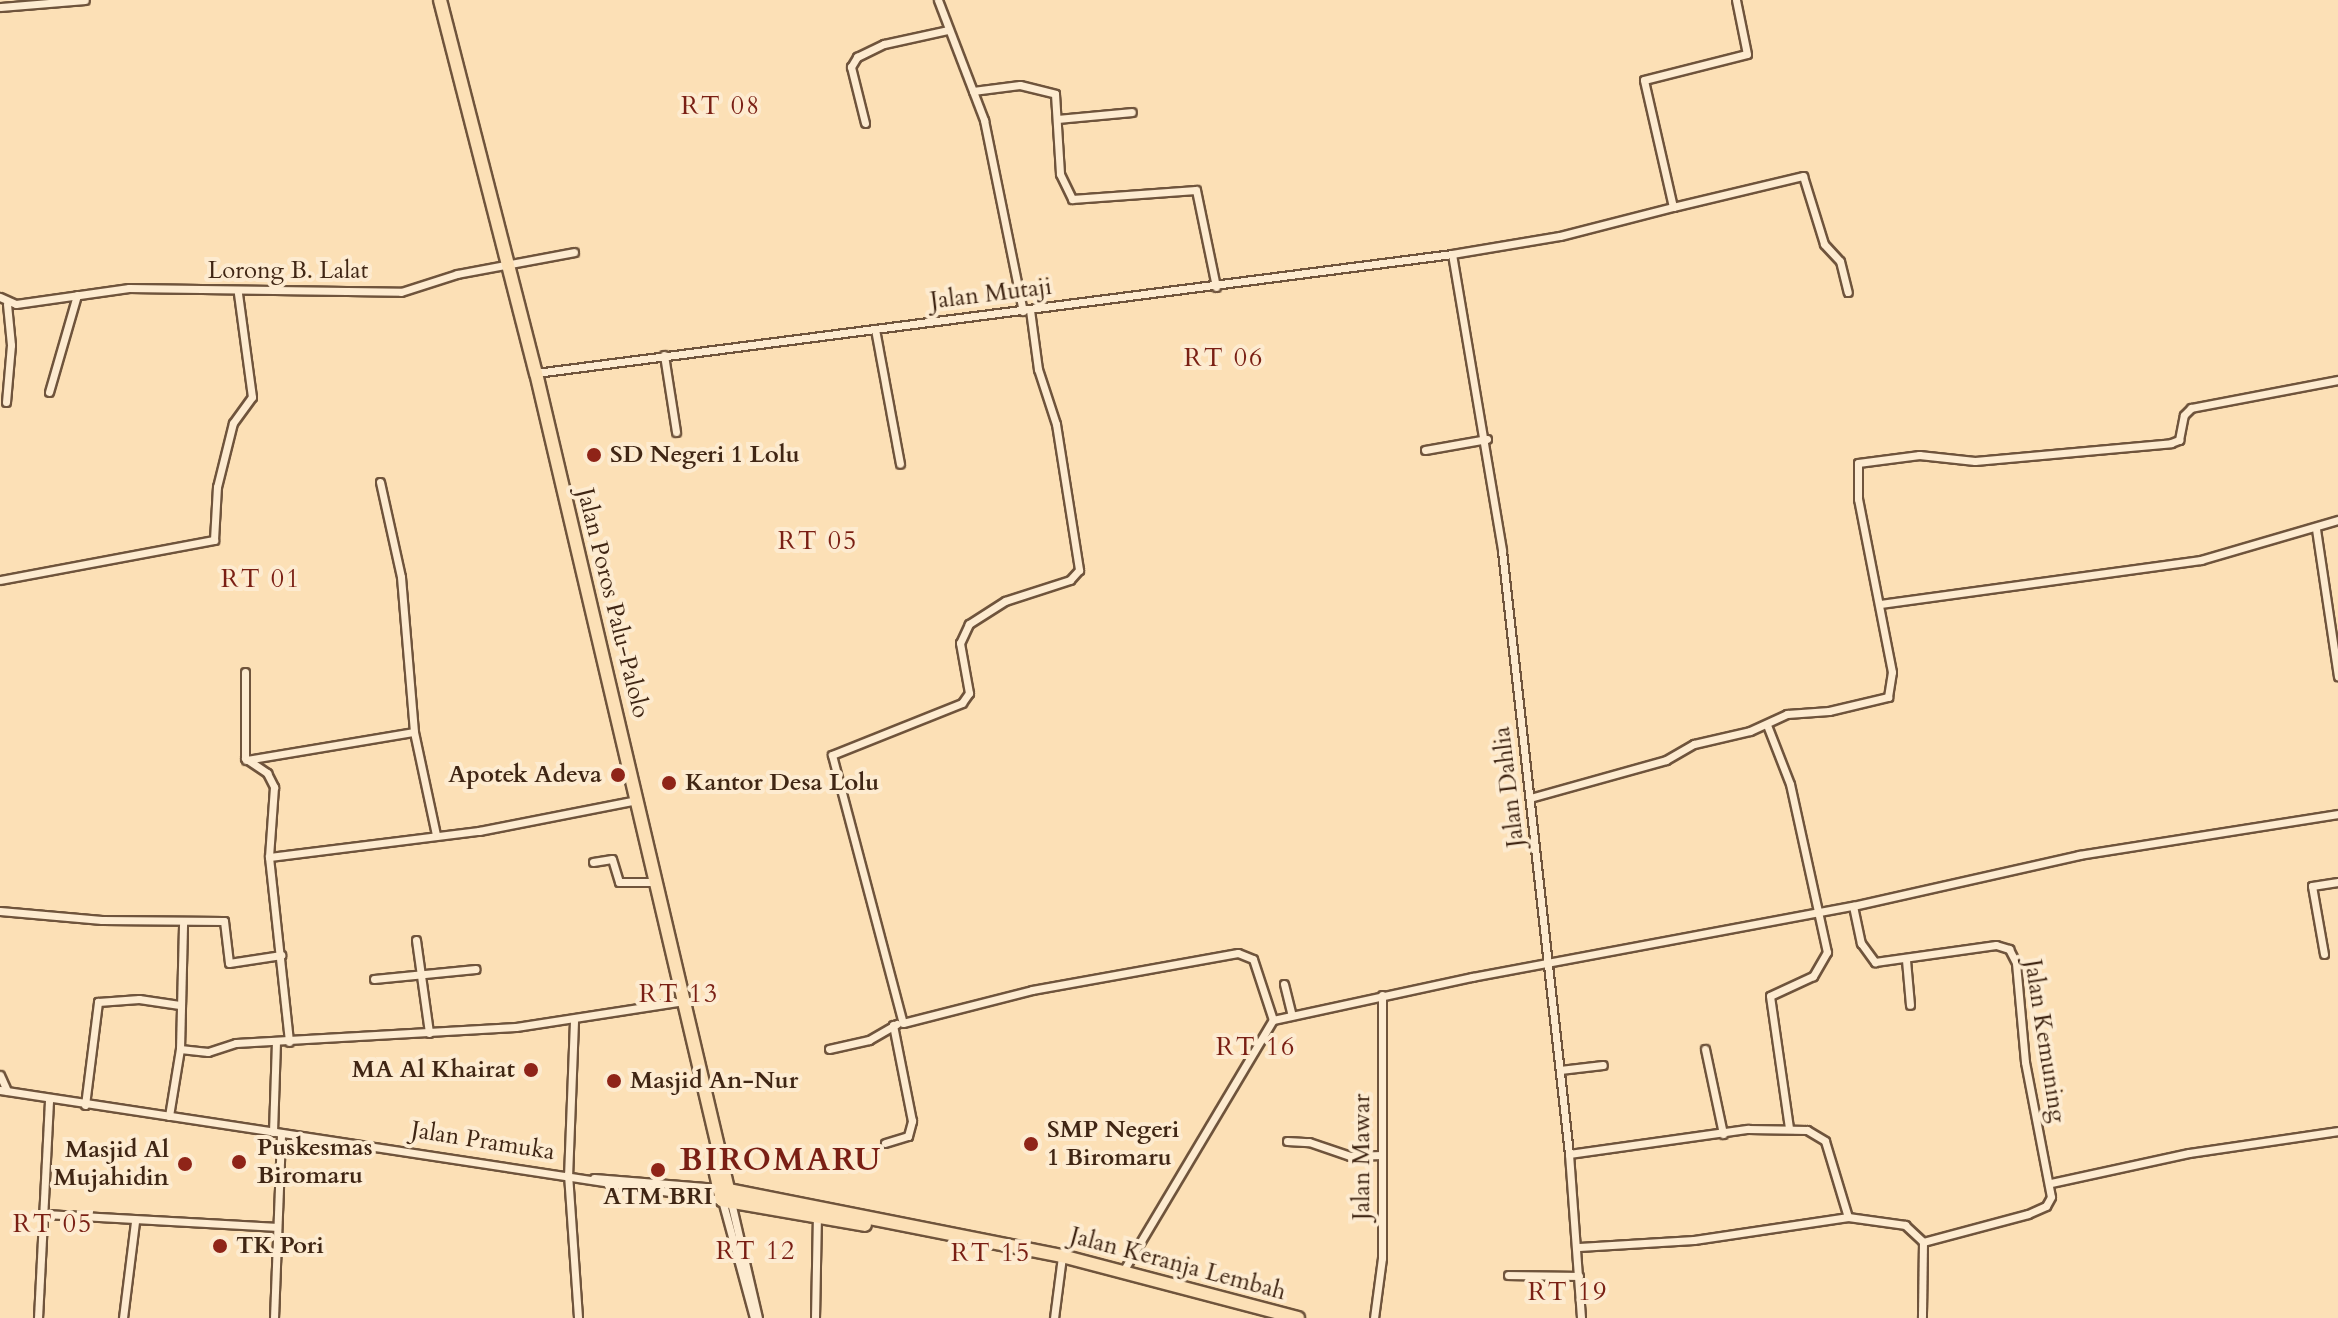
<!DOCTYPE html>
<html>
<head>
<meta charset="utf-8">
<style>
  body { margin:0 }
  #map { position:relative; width:2338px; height:1318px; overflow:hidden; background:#fce0b6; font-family:Cardo,serif }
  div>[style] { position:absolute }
  .roads { filter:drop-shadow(2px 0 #6f543c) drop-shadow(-2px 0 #6f543c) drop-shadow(0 2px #6f543c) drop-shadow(0 -2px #6f543c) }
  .minor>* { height:7px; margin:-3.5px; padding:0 3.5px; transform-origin:3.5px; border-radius:3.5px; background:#fdebd0 }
  .primary>* { height:12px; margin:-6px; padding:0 6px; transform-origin:6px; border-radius:6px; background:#fce0b6 }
  .dots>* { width:22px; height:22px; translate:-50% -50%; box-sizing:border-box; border:4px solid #fdebd0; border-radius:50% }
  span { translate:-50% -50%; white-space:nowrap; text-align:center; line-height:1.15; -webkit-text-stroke:8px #fdebd0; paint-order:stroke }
  .street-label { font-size:24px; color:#402614 }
  .poi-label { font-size:24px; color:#402614; font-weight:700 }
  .left { translate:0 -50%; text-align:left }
  .right { translate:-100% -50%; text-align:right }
  .neighbourhood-label { font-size:26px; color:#7a1f14; letter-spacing:2px }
  .district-label { font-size:32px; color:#7a1f14; font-weight:700; letter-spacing:2px }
</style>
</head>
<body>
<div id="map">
  <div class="roads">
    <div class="minor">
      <i style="left:938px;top:0;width:129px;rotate:69deg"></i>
      <i style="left:984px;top:120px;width:195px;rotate:78.5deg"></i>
      <i style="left:0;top:7px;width:85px;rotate:-4.7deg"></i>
      <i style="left:973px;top:91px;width:47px;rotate:-7.3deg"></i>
      <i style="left:1020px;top:85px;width:36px;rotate:14deg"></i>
      <i style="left:1055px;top:94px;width:80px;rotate:86.4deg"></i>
      <i style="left:1060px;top:174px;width:28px;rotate:64deg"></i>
      <i style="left:1072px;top:199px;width:124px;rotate:-4.2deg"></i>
      <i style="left:1196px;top:190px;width:99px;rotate:78.3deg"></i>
      <i style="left:1058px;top:119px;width:74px;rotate:-5.4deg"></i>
      <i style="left:865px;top:123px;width:58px;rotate:-104deg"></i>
      <i style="left:851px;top:67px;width:12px;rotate:-59deg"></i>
      <i style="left:857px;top:57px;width:30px;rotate:-26deg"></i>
      <i style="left:884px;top:44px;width:66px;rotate:-12.3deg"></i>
      <i style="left:1673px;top:207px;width:134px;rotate:-13.4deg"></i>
      <i style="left:1803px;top:176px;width:71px;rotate:72.8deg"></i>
      <i style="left:1824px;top:244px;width:23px;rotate:47deg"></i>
      <i style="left:1840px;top:261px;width:32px;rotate:76deg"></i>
      <i style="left:1452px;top:254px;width:301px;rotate:80.4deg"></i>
      <i style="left:1502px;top:551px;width:607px;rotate:83.66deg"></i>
      <i style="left:1569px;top:1154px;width:164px;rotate:85.8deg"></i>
      <i style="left:0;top:297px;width:17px;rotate:24deg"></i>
      <i style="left:16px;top:304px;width:114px;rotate:-8.1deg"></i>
      <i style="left:129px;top:288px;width:272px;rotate:0.8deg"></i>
      <i style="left:401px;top:292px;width:59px;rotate:-17.8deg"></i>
      <i style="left:457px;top:274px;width:119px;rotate:-10.6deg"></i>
      <i style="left:1030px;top:310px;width:60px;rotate:82.3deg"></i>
      <i style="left:1038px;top:369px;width:58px;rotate:71.9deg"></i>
      <i style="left:1056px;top:424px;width:148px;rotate:81deg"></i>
      <i style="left:1079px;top:570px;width:13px;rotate:132deg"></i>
      <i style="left:1070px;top:580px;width:68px;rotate:162.1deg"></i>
      <i style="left:1005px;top:601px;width:43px;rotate:147.4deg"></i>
      <i style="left:969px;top:624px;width:21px;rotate:115deg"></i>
      <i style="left:960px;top:643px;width:51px;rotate:79.8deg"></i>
      <i style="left:969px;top:693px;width:12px;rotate:125deg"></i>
      <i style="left:962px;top:703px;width:140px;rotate:158.2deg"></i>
      <i style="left:832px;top:755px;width:277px;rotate:75.2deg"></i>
      <i style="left:903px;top:1023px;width:133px;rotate:-14.3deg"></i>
      <i style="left:1032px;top:990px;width:209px;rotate:-10.2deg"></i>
      <i style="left:1238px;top:953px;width:16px;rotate:22deg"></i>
      <i style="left:1253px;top:959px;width:64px;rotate:71.8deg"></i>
      <i style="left:875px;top:329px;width:137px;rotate:79.5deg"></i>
      <i style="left:664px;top:355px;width:78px;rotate:81.1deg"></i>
      <i style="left:536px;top:373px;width:924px;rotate:-7.4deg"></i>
      <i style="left:1452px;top:254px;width:109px;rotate:-9.5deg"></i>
      <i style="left:1560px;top:236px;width:117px;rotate:-14.4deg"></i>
      <i style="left:1673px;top:207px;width:130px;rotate:-102.9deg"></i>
      <i style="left:1644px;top:80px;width:106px;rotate:-14.2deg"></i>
      <i style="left:1747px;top:54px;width:55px;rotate:-101.5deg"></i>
      <i style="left:49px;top:392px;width:101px;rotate:-73.9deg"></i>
      <i style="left:6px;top:402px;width:57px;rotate:-85deg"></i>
      <i style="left:11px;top:345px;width:41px;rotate:-95.6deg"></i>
      <i style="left:1425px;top:450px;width:63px;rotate:-10.1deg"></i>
      <i style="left:380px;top:482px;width:97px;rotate:77.5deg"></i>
      <i style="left:401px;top:577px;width:156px;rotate:85.2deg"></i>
      <i style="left:414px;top:732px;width:105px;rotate:77.9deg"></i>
      <i style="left:2316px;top:529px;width:149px;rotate:81.5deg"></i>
      <i style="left:0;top:580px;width:218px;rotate:-10.6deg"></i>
      <i style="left:214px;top:540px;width:53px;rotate:-86.8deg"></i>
      <i style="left:217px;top:487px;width:66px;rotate:-76deg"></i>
      <i style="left:233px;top:423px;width:32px;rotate:-54deg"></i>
      <i style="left:252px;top:397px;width:105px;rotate:-97.7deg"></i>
      <i style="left:1880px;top:604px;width:324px;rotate:-7.8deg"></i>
      <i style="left:2201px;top:560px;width:143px;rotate:-16.3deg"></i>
      <i style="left:245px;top:672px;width:86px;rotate:90deg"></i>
      <i style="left:245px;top:758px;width:27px;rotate:34deg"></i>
      <i style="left:267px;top:773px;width:16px;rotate:63deg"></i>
      <i style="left:274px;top:787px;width:70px;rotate:94.1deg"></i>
      <i style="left:269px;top:857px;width:186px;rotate:83.8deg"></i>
      <i style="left:1767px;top:725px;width:63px;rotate:68.7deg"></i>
      <i style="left:1790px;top:784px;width:172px;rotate:77.6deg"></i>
      <i style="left:1827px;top:952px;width:28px;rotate:120deg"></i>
      <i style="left:1813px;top:976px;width:47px;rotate:155.1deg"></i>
      <i style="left:1770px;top:996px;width:133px;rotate:81.8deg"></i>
      <i style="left:246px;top:760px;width:170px;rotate:-9.5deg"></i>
      <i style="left:1530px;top:798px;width:141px;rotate:-15.6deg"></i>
      <i style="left:1666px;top:760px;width:32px;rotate:-30deg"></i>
      <i style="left:1694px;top:744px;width:57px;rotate:-13.1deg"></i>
      <i style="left:1750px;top:731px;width:41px;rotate:-24.7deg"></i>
      <i style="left:1787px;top:714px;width:42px;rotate:-4.1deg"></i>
      <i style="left:1829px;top:711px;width:61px;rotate:-13.3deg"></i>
      <i style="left:1888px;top:697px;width:25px;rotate:-81deg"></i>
      <i style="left:1892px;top:672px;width:176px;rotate:-101.1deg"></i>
      <i style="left:1858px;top:499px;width:36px;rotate:-90deg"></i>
      <i style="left:1858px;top:463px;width:62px;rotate:-7.5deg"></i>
      <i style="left:1919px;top:455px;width:56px;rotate:6.1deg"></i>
      <i style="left:1975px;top:461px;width:197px;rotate:-5.2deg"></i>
      <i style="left:2171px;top:443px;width:9px;rotate:-21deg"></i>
      <i style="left:2179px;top:440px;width:25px;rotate:-79deg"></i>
      <i style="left:2184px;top:415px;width:10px;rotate:-45deg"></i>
      <i style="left:2191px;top:408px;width:150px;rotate:-10.8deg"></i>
      <i style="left:269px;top:857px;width:212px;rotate:-7.1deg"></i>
      <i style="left:479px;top:831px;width:161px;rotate:-11.1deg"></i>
      <i style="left:593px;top:862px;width:19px;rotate:-9deg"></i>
      <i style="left:612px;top:859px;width:24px;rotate:73deg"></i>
      <i style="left:619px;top:882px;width:37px"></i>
      <i style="left:1853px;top:906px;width:38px;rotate:78deg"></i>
      <i style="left:1861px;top:943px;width:24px;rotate:54deg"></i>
      <i style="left:1875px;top:962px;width:122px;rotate:-8deg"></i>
      <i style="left:1996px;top:945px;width:14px;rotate:17deg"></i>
      <i style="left:2009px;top:949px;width:16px;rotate:63deg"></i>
      <i style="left:2016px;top:963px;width:99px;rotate:84.8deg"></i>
      <i style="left:2025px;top:1062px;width:137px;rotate:79.1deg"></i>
      <i style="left:2051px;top:1197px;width:10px;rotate:119deg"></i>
      <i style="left:2046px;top:1206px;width:20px;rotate:156deg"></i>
      <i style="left:2028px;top:1214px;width:109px;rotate:165.1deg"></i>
      <i style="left:1923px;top:1242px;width:76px;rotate:90.8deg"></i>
      <i style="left:0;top:911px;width:102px;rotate:5deg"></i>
      <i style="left:102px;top:920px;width:122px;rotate:0.5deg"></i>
      <i style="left:224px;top:921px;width:42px;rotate:83.2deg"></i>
      <i style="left:229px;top:963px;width:53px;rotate:-8.7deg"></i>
      <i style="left:416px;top:940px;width:94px;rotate:82deg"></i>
      <i style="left:2324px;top:954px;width:69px;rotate:-100deg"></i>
      <i style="left:2312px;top:886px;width:26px;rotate:-9deg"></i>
      <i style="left:1906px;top:960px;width:45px;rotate:84.9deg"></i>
      <i style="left:374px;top:979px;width:102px;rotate:-5.6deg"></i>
      <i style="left:1284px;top:984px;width:32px;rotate:76deg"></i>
      <i style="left:574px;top:1021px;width:153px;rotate:92.2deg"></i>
      <i style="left:568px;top:1174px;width:144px;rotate:86deg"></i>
      <i style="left:180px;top:1049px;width:126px;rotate:-88.6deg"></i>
      <i style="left:829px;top:1049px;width:41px;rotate:-12.7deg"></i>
      <i style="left:869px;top:1040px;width:32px;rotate:-30deg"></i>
      <i style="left:1705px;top:1049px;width:87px;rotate:78deg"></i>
      <i style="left:1560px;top:1070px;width:43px;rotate:-6.6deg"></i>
      <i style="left:0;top:1075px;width:17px;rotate:66deg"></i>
      <i style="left:0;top:1090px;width:730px;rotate:8.66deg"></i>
      <i style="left:722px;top:1200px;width:122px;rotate:74.8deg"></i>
      <i style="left:85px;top:1105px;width:104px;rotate:-82.8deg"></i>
      <i style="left:98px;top:1002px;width:41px;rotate:-4.2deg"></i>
      <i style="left:139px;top:999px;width:41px;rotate:8.3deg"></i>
      <i style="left:169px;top:1116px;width:68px;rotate:-80.7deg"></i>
      <i style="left:180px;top:1049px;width:28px;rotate:6deg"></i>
      <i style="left:208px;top:1052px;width:29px;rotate:-18deg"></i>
      <i style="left:236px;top:1043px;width:280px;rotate:-3.3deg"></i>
      <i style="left:516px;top:1027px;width:170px;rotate:-8.8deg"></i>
      <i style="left:273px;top:1132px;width:89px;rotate:-88.1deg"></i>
      <i style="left:1287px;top:1141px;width:22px;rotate:3deg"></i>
      <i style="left:1309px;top:1142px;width:43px;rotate:18.9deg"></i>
      <i style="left:1350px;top:1156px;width:32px;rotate:-2deg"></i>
      <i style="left:885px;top:1143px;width:24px;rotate:-17deg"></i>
      <i style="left:908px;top:1136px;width:16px;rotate:-75deg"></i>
      <i style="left:912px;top:1121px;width:98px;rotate:-101.2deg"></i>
      <i style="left:1569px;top:1154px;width:181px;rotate:-8deg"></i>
      <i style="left:1748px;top:1129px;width:59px;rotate:1deg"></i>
      <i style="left:1807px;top:1130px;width:21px;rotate:31deg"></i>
      <i style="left:1825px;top:1141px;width:79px;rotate:73.2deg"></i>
      <i style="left:1848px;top:1217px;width:58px;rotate:8deg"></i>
      <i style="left:1905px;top:1225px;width:25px;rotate:43deg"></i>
      <i style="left:594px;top:1178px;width:124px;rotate:4.6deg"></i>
      <i style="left:2051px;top:1183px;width:141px;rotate:-12.3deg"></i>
      <i style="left:2189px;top:1153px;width:151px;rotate:-8.4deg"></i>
      <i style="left:731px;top:1202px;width:119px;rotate:76.9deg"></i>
      <i style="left:44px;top:1214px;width:231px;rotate:3.2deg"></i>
      <i style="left:1579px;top:1247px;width:115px;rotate:-3.5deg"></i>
      <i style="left:1694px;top:1240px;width:156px;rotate:-8.5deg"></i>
      <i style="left:1122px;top:1273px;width:295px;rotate:-59.2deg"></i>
      <i style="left:1273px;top:1020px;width:204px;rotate:-12.2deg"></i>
      <i style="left:1472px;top:977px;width:388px;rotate:-10.6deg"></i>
      <i style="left:1853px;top:906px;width:232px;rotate:-12.7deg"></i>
      <i style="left:2079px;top:855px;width:262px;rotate:-9deg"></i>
      <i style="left:1508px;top:1275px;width:71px;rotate:0.8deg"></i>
      <i style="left:38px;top:1318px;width:220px;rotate:-87.1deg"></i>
      <i style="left:123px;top:1318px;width:98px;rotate:-82.9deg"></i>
      <i style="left:274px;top:1318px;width:185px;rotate:-87.8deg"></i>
      <i style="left:815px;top:1318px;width:100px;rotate:-88.9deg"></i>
      <i style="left:1054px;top:1318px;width:63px;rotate:-82.6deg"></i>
      <i style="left:1374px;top:1318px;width:61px;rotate:-82.4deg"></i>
      <i style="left:1382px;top:1258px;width:263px;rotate:-90deg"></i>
    </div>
    <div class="primary">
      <i style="left:440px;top:0;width:385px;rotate:75.6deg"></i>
      <i style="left:536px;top:373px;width:852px;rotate:76.76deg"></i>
      <i style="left:713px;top:1161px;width:40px;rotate:77deg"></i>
      <i style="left:722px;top:1200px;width:145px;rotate:9.9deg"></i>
      <i style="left:718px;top:1188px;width:351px;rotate:11.2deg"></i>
      <i style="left:1062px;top:1256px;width:244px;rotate:14.7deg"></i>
    </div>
  </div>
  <div class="dots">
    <i style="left:594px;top:455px;background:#8f2418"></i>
    <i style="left:618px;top:775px;background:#8f2418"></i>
    <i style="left:669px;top:783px;background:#8f2418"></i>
    <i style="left:531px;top:1070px;background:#8f2418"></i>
    <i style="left:614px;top:1081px;background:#8f2418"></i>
    <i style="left:1031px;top:1144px;background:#8f2418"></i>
    <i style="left:239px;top:1162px;background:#8f2418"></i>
    <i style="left:185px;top:1164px;background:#8f2418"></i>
    <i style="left:658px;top:1170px;background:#8f2418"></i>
    <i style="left:220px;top:1246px;background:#8f2418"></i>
  </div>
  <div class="street-label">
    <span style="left:288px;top:271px">Lorong B. Lalat</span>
    <span style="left:991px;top:294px;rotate:-7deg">Jalan Mutaji</span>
    <span style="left:613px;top:603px;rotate:76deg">Jalan Poros Palu-Palolo</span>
    <span style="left:1509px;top:787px;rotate:-97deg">Jalan Dahlia</span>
    <span style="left:2045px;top:1041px;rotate:81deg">Jalan Kemuning</span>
    <span style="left:483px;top:1141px;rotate:9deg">Jalan Pramuka</span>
    <span style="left:1362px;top:1157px;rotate:-90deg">Jalan Mawar</span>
    <span style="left:1178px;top:1264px;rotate:15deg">Jalan Keranja Lembah</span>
  </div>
  <div class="poi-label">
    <span class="left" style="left:610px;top:455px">SD Negeri 1 Lolu</span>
    <span class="right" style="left:602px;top:775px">Apotek Adeva</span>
    <span class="left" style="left:685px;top:783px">Kantor Desa Lolu</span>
    <span class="right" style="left:515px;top:1070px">MA Al Khairat</span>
    <span class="left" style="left:630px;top:1081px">Masjid An-Nur</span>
    <span class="left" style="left:1047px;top:1144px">SMP Negeri<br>1 Biromaru</span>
    <span class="left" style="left:257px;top:1162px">Puskesmas<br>Biromaru</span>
    <span class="right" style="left:169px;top:1164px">Masjid Al<br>Mujahidin</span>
    <span style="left:658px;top:1197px">ATM BRI</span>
    <span class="left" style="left:236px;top:1246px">TK Pori</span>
  </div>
  <div class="neighbourhood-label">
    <span style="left:721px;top:106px">RT 08</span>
    <span style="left:1224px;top:358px">RT 06</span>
    <span style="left:818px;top:541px">RT 05</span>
    <span style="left:261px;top:579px">RT 01</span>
    <span style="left:679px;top:994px">RT 13</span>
    <span style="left:1256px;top:1047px">RT 16</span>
    <span style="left:53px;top:1224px">RT 05</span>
    <span style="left:756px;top:1251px">RT 12</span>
    <span style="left:991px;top:1253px">RT 15</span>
    <span style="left:1568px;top:1292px">RT 19</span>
  </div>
  <div class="district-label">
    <span style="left:781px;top:1160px">BIROMARU</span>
  </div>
</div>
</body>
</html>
